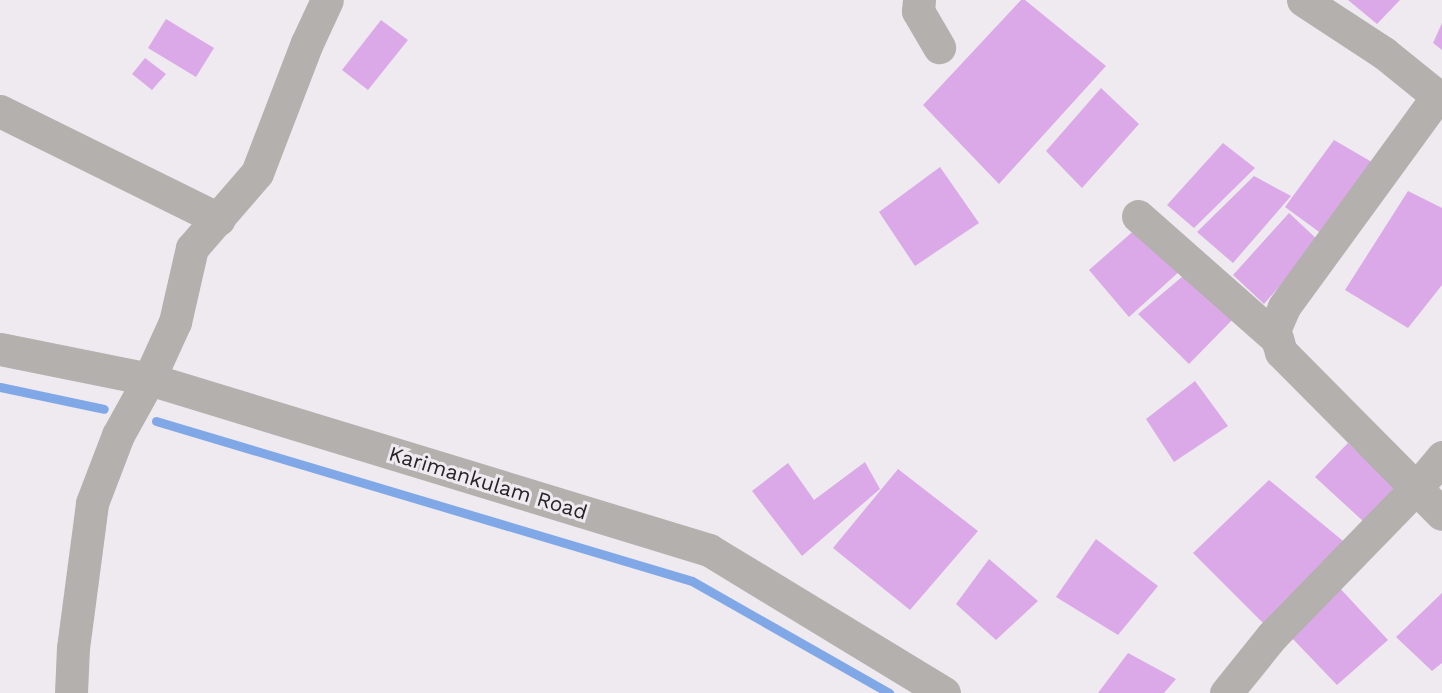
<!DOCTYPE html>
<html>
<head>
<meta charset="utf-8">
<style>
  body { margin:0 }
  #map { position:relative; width:1442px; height:693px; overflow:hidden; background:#efeaf0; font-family:"Work Sans",sans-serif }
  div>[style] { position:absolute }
  .stream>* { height:9px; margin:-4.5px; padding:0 4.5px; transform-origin:4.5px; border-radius:4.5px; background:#80a8e6 }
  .building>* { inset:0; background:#dba9e7 }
  .minor>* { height:33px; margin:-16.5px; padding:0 16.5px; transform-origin:16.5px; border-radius:16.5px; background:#b3b0ae }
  span { translate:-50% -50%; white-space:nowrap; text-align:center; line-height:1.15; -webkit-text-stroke:6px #efeaf0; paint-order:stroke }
  .street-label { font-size:21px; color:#252426 }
</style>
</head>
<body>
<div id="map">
  <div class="stream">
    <i style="left:0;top:387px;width:106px;rotate:11.9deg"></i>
    <i style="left:156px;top:421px;width:559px;rotate:16.62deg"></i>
    <i style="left:692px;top:581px;width:227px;rotate:29.6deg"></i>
  </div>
  <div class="building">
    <i style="clip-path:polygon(1021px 0,1025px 0,1106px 66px,999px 184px,923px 105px)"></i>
    <i style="clip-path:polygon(1348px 0,1400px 0,1377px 24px)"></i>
    <i style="clip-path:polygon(166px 19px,214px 48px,196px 77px,148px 48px)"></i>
    <i style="clip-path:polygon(381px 20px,408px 40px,368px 90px,342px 70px)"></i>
    <i style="clip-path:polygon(1442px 23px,1442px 50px,1433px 43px)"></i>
    <i style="clip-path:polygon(145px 58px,166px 74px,152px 90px,132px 74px)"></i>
    <i style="clip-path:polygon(1101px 88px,1139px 124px,1082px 188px,1046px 151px)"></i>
    <i style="clip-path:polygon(1334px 140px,1377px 165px,1322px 234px,1285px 207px)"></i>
    <i style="clip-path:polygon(1223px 143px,1255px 168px,1194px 228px,1167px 205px)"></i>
    <i style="clip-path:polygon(940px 167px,979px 223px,915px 266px,879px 212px)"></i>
    <i style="clip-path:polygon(1254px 176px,1291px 196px,1233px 263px,1197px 232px)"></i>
    <i style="clip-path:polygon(1408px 191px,1442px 208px,1442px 285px,1408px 328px,1345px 290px)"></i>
    <i style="clip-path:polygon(1289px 213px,1319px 241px,1264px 304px,1233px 275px)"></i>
    <i style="clip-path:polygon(1138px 227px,1181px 270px,1129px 317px,1089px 270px)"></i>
    <i style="clip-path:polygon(1189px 271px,1236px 316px,1189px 364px,1138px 314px)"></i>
    <i style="clip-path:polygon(1195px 381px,1228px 426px,1174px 462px,1146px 419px)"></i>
    <i style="clip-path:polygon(1348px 443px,1397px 489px,1364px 522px,1315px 477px)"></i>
    <i style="clip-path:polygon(865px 462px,880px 489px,802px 556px,752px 491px,788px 463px,814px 500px)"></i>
    <i style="clip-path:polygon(898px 469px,978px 531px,910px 610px,833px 548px)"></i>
    <i style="clip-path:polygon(1269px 480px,1348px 545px,1263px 623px,1193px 553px)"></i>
    <i style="clip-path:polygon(1096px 539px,1158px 586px,1118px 635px,1056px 597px)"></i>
    <i style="clip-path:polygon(989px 559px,1038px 601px,996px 640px,956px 604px)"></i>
    <i style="clip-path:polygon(1336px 584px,1388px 640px,1337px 685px,1290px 636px)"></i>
    <i style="clip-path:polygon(1442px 593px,1442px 663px,1432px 671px,1396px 637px)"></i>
    <i style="clip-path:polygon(1128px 653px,1176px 679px,1164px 693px,1098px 693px)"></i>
  </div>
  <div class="minor">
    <i style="left:919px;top:0;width:11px;rotate:95deg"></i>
    <i style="left:918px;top:11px;width:42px;rotate:59.7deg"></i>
    <i style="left:1303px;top:0;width:97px;rotate:33.2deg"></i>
    <i style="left:1384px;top:53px;width:75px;rotate:39deg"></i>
    <i style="left:1437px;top:97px;width:260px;rotate:126.1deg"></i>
    <i style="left:1284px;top:307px;width:25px;rotate:113deg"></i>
    <i style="left:1274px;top:330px;width:23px;rotate:72deg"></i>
    <i style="left:1281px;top:352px;width:228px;rotate:45.2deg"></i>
    <i style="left:0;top:111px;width:244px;rotate:26.3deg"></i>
    <i style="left:1138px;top:216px;width:186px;rotate:41.5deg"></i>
    <i style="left:0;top:349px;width:152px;rotate:11.4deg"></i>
    <i style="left:149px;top:379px;width:586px;rotate:16.98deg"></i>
    <i style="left:709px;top:550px;width:275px;rotate:31.3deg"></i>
    <i style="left:71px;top:693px;width:45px;rotate:-87.5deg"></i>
    <i style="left:73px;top:648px;width:146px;rotate:-82.5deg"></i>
    <i style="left:92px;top:503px;width:73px;rotate:-69.1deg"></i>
    <i style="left:118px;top:435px;width:64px;rotate:-61deg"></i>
    <i style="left:149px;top:379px;width:63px;rotate:-65.5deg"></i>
    <i style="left:175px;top:322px;width:76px;rotate:-77.1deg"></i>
    <i style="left:192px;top:248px;width:99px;rotate:-49.1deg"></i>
    <i style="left:257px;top:173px;width:139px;rotate:-69deg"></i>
    <i style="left:307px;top:43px;width:47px;rotate:-65.1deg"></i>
    <i style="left:1226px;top:693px;width:73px;rotate:-51.1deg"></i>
    <i style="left:1272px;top:636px;width:209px;rotate:-45.8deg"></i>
    <i style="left:1418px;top:486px;width:38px;rotate:-50deg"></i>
  </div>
  <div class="street-label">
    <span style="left:488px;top:483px;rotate:17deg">Karimankulam Road</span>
  </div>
</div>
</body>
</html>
